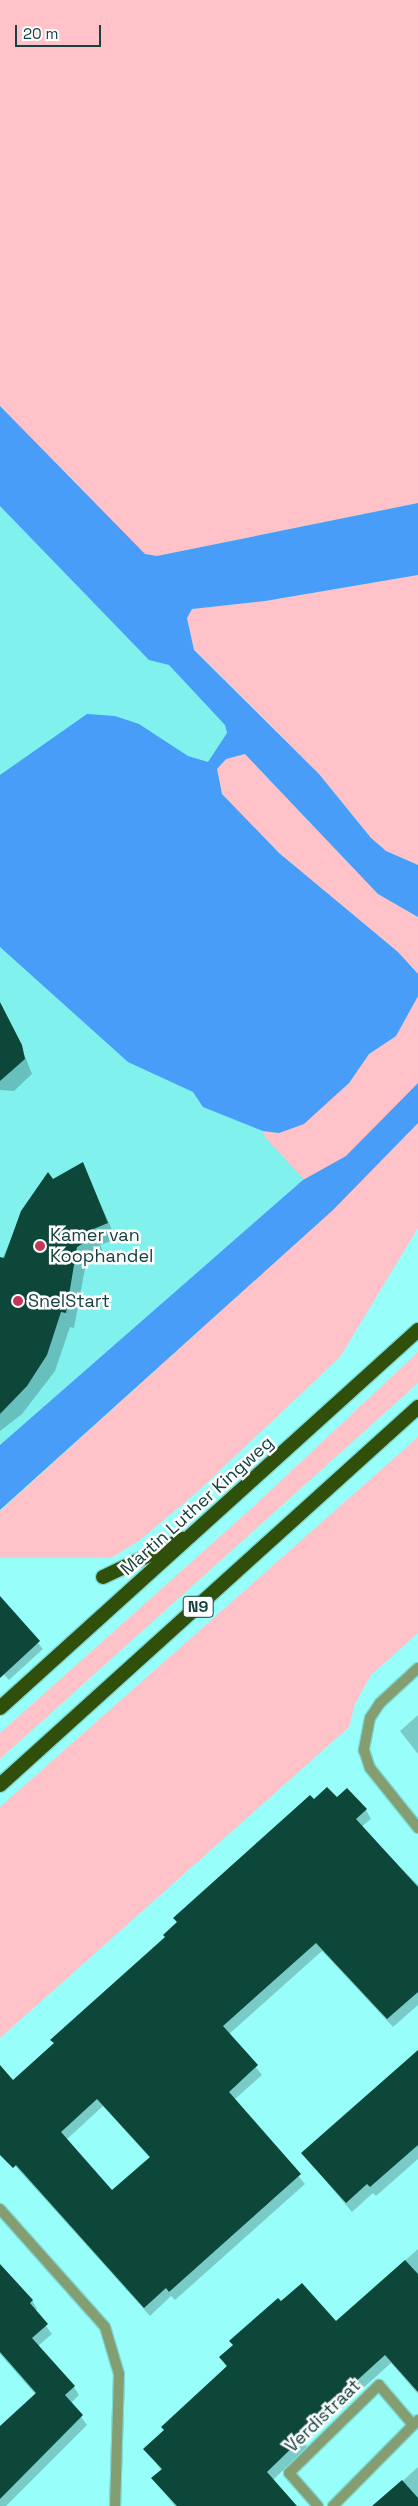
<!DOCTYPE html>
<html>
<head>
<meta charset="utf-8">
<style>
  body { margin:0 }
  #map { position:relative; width:418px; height:2506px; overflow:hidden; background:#98fef9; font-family:"Space Grotesk",sans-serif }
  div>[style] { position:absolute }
  .built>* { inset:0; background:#81f1ed }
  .green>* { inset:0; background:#fec2c8 }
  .water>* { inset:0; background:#479df8 }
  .shadow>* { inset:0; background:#0003 }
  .building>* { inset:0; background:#0d4739 }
  .roads { filter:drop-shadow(1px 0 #7ed8d4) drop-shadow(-1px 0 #7ed8d4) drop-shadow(0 1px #7ed8d4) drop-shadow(0 -1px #7ed8d4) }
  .minor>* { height:10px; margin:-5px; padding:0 5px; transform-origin:5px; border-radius:5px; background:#849e71 }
  .trunk>* { height:14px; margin:-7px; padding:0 7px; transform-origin:7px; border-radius:7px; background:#2f4f0a }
  .dots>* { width:14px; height:14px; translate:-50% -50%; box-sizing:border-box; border:2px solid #fff; border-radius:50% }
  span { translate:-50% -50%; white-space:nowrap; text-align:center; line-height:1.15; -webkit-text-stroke:5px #fff; paint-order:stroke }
  .shield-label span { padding:1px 4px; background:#fff; border:1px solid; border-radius:4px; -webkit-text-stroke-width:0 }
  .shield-label { font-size:16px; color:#15413f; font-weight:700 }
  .poi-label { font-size:18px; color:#15413f }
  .left { translate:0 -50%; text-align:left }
  .street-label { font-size:18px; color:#15413f }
  .scale { position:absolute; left:15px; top:25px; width:86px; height:22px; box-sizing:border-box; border:2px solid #15413f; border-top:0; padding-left:6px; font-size:15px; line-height:18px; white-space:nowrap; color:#15413f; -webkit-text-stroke:4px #fff; paint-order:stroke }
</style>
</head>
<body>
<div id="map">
  <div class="built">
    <i style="clip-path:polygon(0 463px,418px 884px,418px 1100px,0 1470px)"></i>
  </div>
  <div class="green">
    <i style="clip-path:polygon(0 0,418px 0,418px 503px,157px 556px,144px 554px,0 406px)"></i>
    <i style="clip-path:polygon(418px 575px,418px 865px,386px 851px,371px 838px,319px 774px,194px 650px,187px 618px,191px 609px,265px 601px)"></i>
    <i style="clip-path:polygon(245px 754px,378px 894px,418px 917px,418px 974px,398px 952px,279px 853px,222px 794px,217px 769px,226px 759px)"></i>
    <i style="clip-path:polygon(418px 996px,418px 1228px,340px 1357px,196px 1493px,140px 1540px,111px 1558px,0 1558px,0 1511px,332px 1210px,265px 1137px,263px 1131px,279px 1133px,349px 1083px,369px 1054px,396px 1036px)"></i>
    <i style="clip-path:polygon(418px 1352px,418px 1383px,0 1759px,0 1733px,253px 1507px)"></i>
    <i style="clip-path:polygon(418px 1437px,418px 1633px,371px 1675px,355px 1704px,349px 1727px,0 2038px,0 1807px)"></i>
  </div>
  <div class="water">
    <i style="clip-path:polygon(0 406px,145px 554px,157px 556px,418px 503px,418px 575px,265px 601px,192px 609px,187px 618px,194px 650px,319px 774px,371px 838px,386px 851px,418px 865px,418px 917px,378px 894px,245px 754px,226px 759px,217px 769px,222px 794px,279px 853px,398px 952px,418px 974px,418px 996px,396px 1036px,369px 1054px,349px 1083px,304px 1124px,279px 1133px,263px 1131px,203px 1107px,193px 1092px,128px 1062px,0 947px,0 775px,87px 714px,115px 716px,139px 724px,188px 756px,208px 762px,227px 733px,225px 725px,169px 665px,149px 660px,0 506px)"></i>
    <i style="clip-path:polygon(418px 1083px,418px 1123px,333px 1210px,0 1510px,0 1445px,303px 1180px,346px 1156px)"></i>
  </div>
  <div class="shadow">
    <i style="clip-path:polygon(0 1021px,21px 1046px,32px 1074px,14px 1091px,0 1090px)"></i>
    <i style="clip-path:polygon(83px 1164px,116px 1239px,100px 1245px,103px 1252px,86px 1263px,74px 1328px,70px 1327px,55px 1371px,22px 1414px,0 1431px,0 1264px,27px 1203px,52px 1180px)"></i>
    <i style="clip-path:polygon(0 1598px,43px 1649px,9px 1680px,0 1670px)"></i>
    <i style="clip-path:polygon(418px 1715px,418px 1754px,400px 1731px)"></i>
    <i style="clip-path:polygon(evenodd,337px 1799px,366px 1810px,371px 1819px,361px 1827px,418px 1885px,418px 2005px,393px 2027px,322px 1951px,229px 2034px,262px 2075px,234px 2100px,305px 2184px,175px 2300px,171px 2296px,150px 2316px,0 2149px,0 2075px,13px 2082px,55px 2044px,52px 2040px,166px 1937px,177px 1923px,175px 1918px,313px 1801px,337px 1799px,103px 2106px,150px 2158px,112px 2192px,66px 2140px,103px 2106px)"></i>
    <i style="clip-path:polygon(418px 2051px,418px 2159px,376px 2196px,373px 2193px,352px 2212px,302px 2153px)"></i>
    <i style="clip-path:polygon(418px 2249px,418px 2394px,391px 2363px,304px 2441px,307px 2447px,273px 2480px,296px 2506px,175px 2506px,153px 2479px,162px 2471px,145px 2449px,227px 2368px,221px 2357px,281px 2303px,336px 2322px)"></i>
    <i style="clip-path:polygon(0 2265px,32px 2300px,37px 2309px,35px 2311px,52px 2334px,38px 2346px,74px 2387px,79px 2395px,71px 2403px,87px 2425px,6px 2506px,0 2506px,0 2428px,36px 2395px,0 2354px)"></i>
    <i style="clip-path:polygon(418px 2467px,418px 2506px,375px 2506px)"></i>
  </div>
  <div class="building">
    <i style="clip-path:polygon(0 1002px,22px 1045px,25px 1059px,0 1081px)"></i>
    <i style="clip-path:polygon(83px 1162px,108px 1223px,91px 1230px,96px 1236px,77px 1247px,66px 1313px,61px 1312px,47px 1355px,27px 1386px,0 1414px,0 1257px,4px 1258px,21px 1211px,48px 1172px,53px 1179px)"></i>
    <i style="clip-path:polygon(0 1596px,40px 1641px,0 1678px)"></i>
    <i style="clip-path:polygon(evenodd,327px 1787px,337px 1797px,347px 1788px,367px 1809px,356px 1819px,418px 1887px,418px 1992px,387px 2019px,316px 1943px,223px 2026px,258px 2065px,229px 2092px,301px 2174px,169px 2292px,166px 2288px,144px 2308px,16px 2165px,13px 2168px,0 2155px,0 2065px,13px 2080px,54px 2043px,50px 2040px,165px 1937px,163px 1935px,177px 1922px,173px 1918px,310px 1795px,314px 1799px,327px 1787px,97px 2099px,150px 2157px,112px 2190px,61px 2132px,97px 2099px)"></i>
    <i style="clip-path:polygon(418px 2050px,418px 2145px,370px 2187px,367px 2184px,346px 2203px,301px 2153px)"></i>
    <i style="clip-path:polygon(405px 2260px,418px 2274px,418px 2392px,385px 2355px,299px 2433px,303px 2437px,267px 2472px,297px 2506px,177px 2506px,151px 2478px,162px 2469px,143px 2449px,164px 2430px,161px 2427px,227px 2366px,219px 2357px,233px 2345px,229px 2341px,278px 2298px,281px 2301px,302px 2283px,336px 2321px)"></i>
    <i style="clip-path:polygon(0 2264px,33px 2300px,30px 2303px,48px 2324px,32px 2338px,75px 2386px,65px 2395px,83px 2415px,0 2499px,0 2426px,36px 2393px,0 2352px)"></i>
    <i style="clip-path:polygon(402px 2480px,418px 2498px,418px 2506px,372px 2506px)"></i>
  </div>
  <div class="roads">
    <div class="minor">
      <i style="left:418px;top:1668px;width:52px;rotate:137.4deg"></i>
      <i style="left:380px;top:1703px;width:18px;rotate:124deg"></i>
      <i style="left:370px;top:1718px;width:33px;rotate:101deg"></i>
      <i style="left:364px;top:1750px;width:19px;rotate:72deg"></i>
      <i style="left:370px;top:1768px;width:77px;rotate:51.3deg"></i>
      <i style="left:0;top:2209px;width:158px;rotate:48.3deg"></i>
      <i style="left:105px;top:2327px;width:49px;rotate:73.4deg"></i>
      <i style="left:119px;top:2374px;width:132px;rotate:91.7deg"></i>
      <i style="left:318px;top:2506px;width:44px;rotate:-131.3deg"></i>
      <i style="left:289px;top:2473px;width:126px;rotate:-44.4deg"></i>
      <i style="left:379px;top:2385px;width:52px;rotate:49.6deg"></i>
      <i style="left:333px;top:2506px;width:121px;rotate:-45.3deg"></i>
    </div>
    <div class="trunk">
      <i style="left:103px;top:1577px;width:89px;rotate:-25.4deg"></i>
      <i style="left:0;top:1708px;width:564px;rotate:-42.12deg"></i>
      <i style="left:0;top:1785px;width:564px;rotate:-42.12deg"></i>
    </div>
  </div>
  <div class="dots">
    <i style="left:40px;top:1246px;background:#c53556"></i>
    <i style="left:18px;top:1301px;background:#c53556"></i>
  </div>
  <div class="shield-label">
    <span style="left:198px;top:1607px">N9</span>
  </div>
  <div class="poi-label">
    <span class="left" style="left:50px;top:1246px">Kamer van<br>Koophandel</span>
    <span class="left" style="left:28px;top:1301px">SnelStart</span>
  </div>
  <div class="street-label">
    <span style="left:197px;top:1506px;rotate:-42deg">Martin Luther Kingweg</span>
    <span style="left:323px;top:2416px;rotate:-44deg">Verdistraat</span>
  </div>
  <div class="scale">20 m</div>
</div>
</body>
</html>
